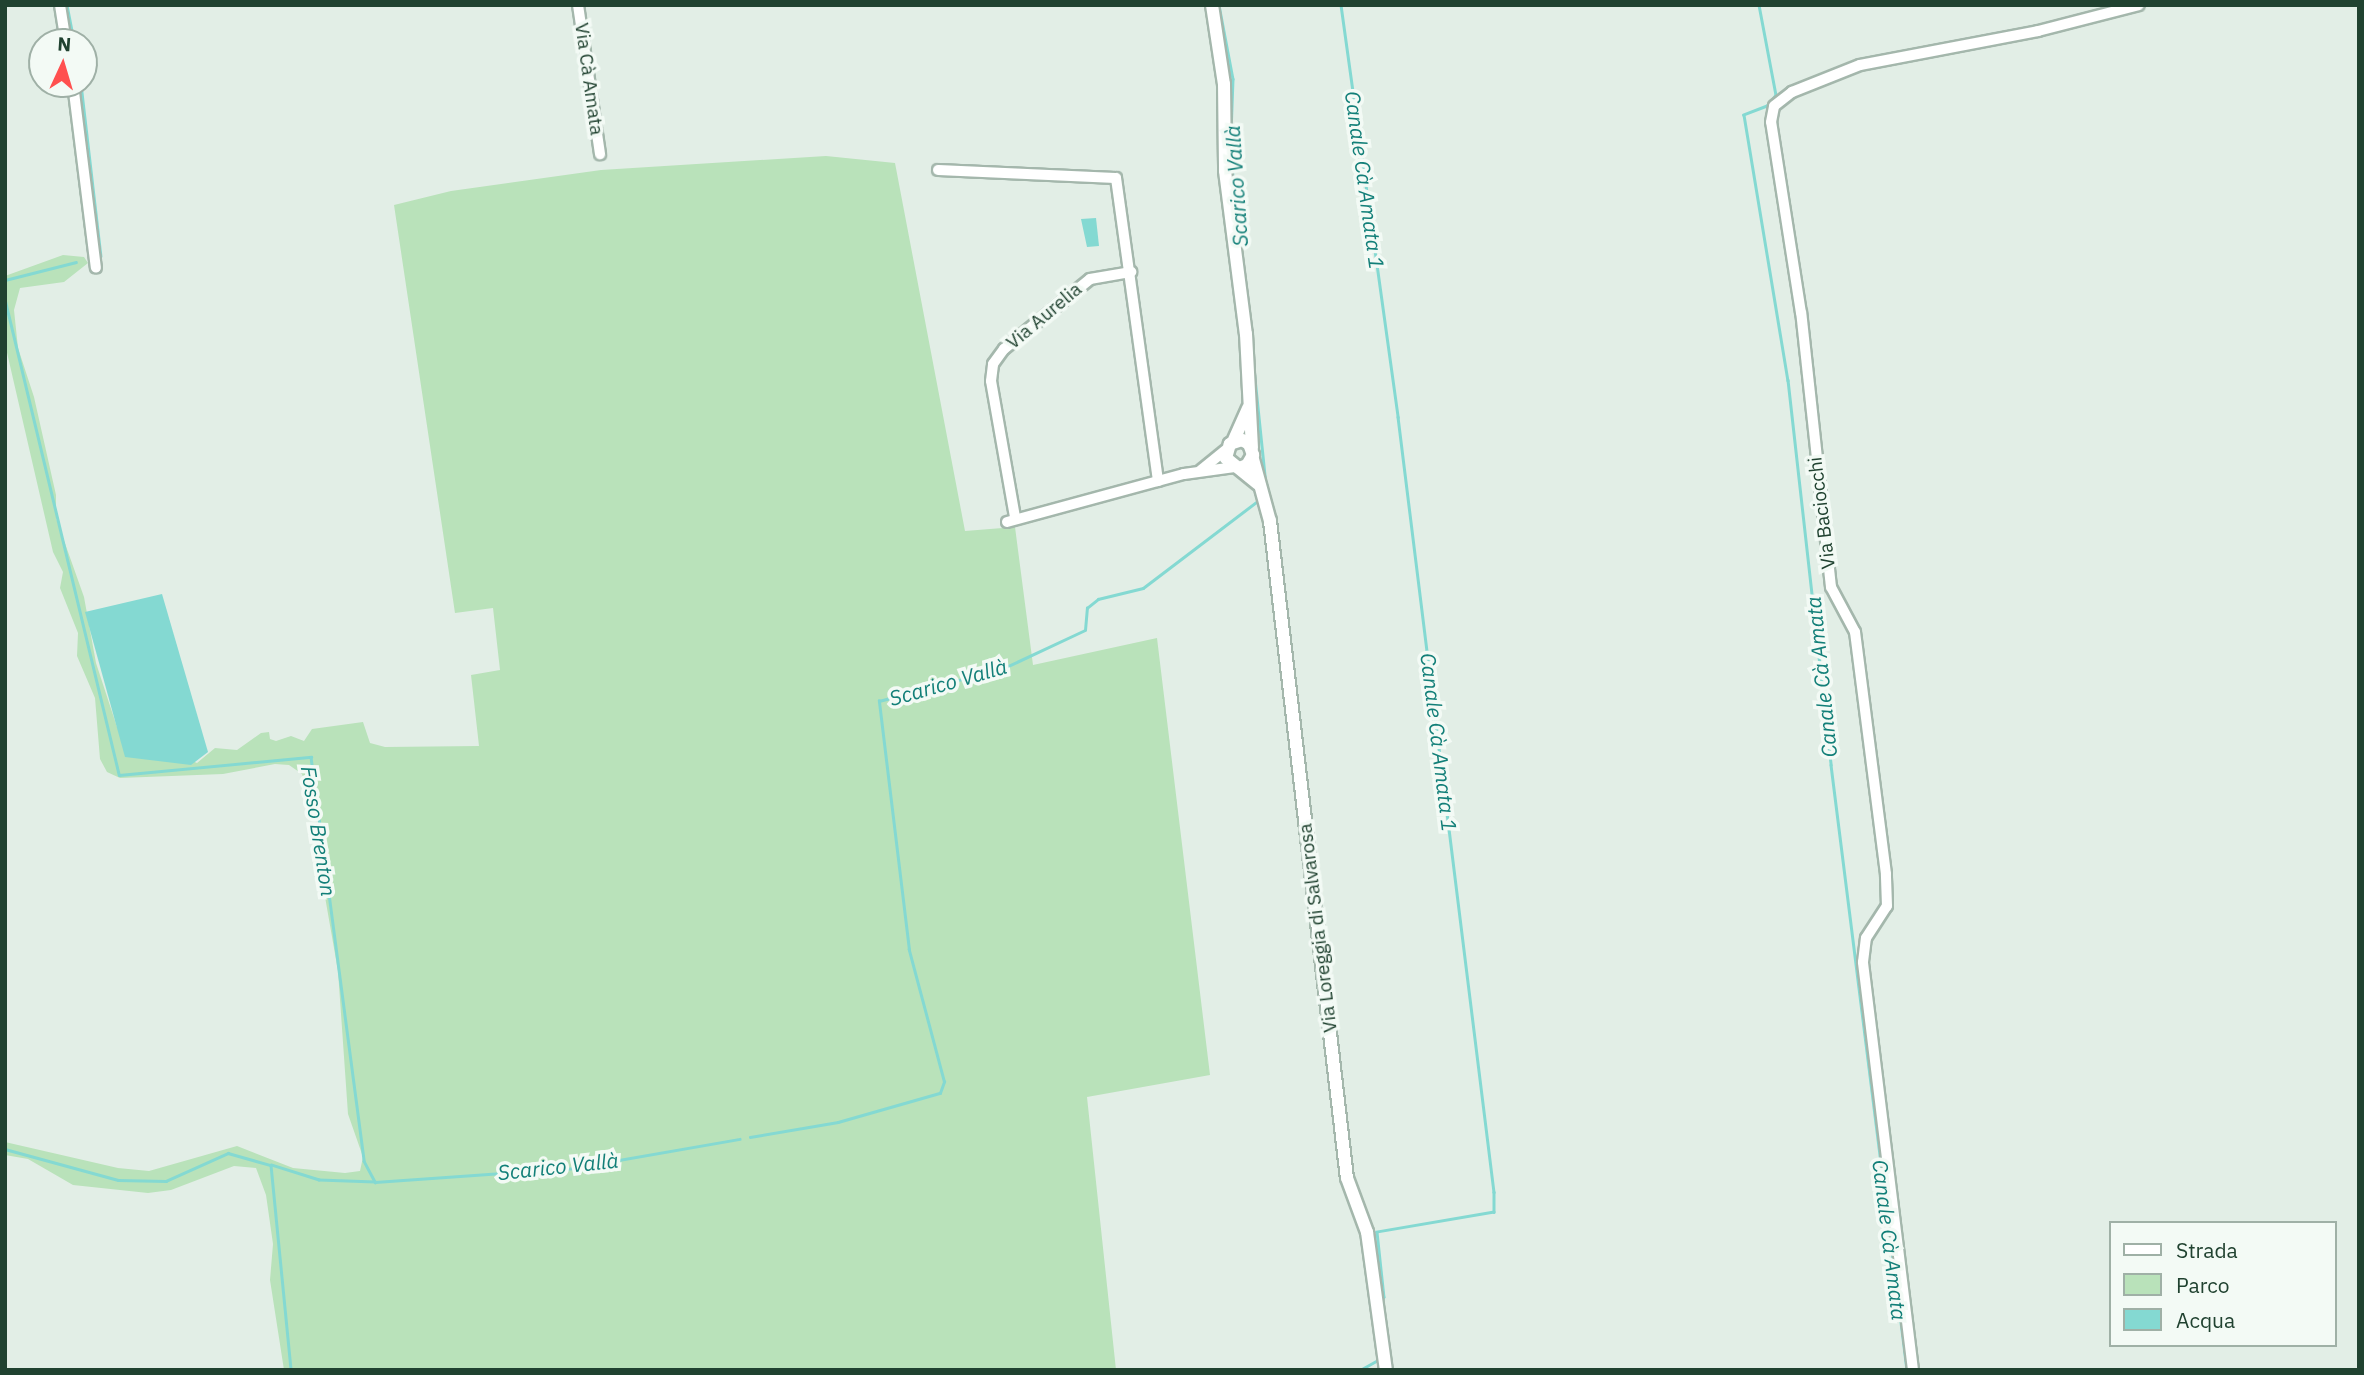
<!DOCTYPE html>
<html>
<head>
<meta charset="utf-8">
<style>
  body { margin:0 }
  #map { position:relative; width:2364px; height:1375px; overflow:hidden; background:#e2eee6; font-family:"IBM Plex Sans",sans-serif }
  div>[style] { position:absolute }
  .green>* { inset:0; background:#b9e2ba }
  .water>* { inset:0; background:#84d9d2 }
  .stream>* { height:2.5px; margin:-1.25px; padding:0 1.25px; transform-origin:1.25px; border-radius:1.25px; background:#84d9d2 }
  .roads { filter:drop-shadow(2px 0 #a4b7ac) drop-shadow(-2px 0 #a4b7ac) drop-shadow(0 2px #a4b7ac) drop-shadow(0 -2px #a4b7ac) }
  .minor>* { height:10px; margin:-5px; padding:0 5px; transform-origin:5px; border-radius:5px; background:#fff }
  .tertiary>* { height:12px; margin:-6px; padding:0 6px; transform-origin:6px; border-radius:6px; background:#fff }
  span { translate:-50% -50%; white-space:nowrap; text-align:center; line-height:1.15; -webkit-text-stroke:7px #f3faf5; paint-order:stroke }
  .street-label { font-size:19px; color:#204230 }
  .water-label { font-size:21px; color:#127f78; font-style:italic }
  .frame { position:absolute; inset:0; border:7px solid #204230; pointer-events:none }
  .legend { position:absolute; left:2109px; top:1221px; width:228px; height:126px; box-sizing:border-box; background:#f3faf5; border:2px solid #9fb0a6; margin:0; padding:9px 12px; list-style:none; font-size:21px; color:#204230 }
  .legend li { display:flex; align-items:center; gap:14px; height:35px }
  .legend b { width:35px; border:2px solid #9fb0a6 }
  .north { position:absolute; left:28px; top:28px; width:70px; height:70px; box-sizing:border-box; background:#f3faf5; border:2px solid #9fb0a6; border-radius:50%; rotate:4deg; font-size:19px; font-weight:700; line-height:28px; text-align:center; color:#204230 }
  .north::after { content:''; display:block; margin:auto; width:24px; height:32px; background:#ff504f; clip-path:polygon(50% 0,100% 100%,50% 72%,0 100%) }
</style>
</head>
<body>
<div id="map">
  <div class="green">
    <i style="clip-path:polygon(826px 156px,895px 163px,965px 531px,1015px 527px,1033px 665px,1157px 638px,1210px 1075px,1087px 1097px,1116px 1370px,284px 1370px,270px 1280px,273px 1244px,266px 1195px,256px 1168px,234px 1166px,171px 1190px,148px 1193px,73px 1185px,28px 1159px,5px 1155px,5px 1142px,118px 1168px,149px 1171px,237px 1146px,293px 1168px,345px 1173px,360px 1171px,363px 1157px,348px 1114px,338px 971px,321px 874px,319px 823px,302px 774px,289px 765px,275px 764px,223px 774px,120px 778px,107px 772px,100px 759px,95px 698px,77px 656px,78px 633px,60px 588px,63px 572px,53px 552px,5px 344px,5px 276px,63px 255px,84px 257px,88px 263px,64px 282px,20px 288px,14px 310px,18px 348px,34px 397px,56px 495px,56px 518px,84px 597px,96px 663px,117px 727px,197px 763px,215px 748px,237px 750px,261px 733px,269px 732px,270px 739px,276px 741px,291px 736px,304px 741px,312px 729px,363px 722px,370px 743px,385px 747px,479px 746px,471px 675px,500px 670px,493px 608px,455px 613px,394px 205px,451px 191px,601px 170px)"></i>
  </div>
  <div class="water">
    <i style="clip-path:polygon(1096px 218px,1099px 246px,1087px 247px,1081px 219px)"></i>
    <i style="clip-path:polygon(162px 594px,208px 752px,191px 765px,125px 757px,85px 612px)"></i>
  </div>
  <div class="stream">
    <i style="left:67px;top:5px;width:38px;rotate:79deg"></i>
    <i style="left:1219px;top:5px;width:75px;rotate:79.3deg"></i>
    <i style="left:1233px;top:79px;width:55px;rotate:92.1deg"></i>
    <i style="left:1341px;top:5px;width:416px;rotate:82.1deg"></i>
    <i style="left:1398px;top:417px;width:781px;rotate:82.94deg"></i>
    <i style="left:1494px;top:1192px;width:20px;rotate:90deg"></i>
    <i style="left:1494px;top:1212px;width:119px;rotate:170.3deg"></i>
    <i style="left:1377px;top:1232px;width:65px;rotate:83.9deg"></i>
    <i style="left:1384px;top:1297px;width:7px;rotate:117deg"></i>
    <i style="left:1759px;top:5px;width:92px;rotate:79.3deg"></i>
    <i style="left:1776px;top:95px;width:14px;rotate:129deg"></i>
    <i style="left:1767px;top:106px;width:25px;rotate:159deg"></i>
    <i style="left:1744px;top:115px;width:269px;rotate:80.6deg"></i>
    <i style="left:1788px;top:380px;width:387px;rotate:83.6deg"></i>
    <i style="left:1831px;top:765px;width:610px;rotate:82.84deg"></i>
    <i style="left:81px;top:84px;width:173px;rotate:83.4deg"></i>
    <i style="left:1231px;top:158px;width:81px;rotate:83.6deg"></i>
    <i style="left:5px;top:280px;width:73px;rotate:-14.2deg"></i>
    <i style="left:5px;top:299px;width:489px;rotate:76.5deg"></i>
    <i style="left:119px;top:775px;width:193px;rotate:-5.4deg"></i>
    <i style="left:311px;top:757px;width:407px;rotate:82.5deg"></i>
    <i style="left:364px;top:1161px;width:24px;rotate:62deg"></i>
    <i style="left:375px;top:1182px;width:56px;rotate:-178deg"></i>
    <i style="left:319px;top:1180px;width:50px;rotate:-162.6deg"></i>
    <i style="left:271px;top:1165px;width:206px;rotate:84.4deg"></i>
    <i style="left:1253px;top:359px;width:127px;rotate:84.1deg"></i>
    <i style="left:750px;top:1137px;width:89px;rotate:-9.7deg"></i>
    <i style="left:838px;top:1122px;width:106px;rotate:-15.9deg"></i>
    <i style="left:940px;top:1093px;width:12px;rotate:-70deg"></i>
    <i style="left:944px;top:1082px;width:137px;rotate:-104.9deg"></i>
    <i style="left:909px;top:950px;width:251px;rotate:-96.9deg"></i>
    <i style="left:879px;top:701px;width:129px;rotate:-14.8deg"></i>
    <i style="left:1004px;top:668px;width:89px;rotate:-25.1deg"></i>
    <i style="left:1085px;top:630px;width:22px;rotate:-85deg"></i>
    <i style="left:1087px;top:608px;width:14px;rotate:-39deg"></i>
    <i style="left:1098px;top:599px;width:46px;rotate:-13.7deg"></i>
    <i style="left:1143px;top:588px;width:146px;rotate:-37.2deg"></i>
    <i style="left:5px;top:1149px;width:117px;rotate:15.3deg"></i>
    <i style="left:118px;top:1180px;width:48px;rotate:1.2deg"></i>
    <i style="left:166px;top:1181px;width:68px;rotate:-24.3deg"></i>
    <i style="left:228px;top:1153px;width:44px;rotate:15.9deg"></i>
    <i style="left:375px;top:1182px;width:198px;rotate:-4deg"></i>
    <i style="left:573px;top:1168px;width:169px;rotate:-9.9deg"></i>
    <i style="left:1360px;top:1370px;width:21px;rotate:-29deg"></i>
    <i style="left:1378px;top:1360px;width:45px;rotate:-95.1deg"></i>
  </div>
  <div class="roads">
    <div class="minor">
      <i style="left:60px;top:5px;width:37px;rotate:81deg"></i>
      <i style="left:578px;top:5px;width:151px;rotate:81.6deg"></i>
      <i style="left:73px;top:84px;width:185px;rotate:82.9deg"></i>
      <i style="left:938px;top:170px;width:178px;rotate:2.6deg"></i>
      <i style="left:1116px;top:178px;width:306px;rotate:82.1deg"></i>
      <i style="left:1201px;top:470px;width:32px;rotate:-39deg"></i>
      <i style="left:1015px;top:517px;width:138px;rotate:-100deg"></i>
      <i style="left:991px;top:381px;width:17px;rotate:-83deg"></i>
      <i style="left:993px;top:364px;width:19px;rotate:-54deg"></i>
      <i style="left:1004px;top:349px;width:111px;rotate:-39.1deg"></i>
      <i style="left:1090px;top:279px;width:42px;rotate:-9.7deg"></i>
      <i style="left:1007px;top:522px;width:183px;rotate:-15.2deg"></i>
      <i style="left:1184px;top:474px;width:51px;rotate:-7.8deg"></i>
      <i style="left:1913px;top:1370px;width:411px;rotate:-97deg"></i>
      <i style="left:1863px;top:962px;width:24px;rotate:-83deg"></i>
      <i style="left:1866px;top:938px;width:38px;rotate:-57deg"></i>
      <i style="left:1887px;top:906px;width:32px;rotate:-92deg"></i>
      <i style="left:1886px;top:874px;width:244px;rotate:-97.3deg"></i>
      <i style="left:1855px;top:632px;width:51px;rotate:-118.1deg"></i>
      <i style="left:1831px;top:587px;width:276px;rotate:-96.2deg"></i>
      <i style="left:1801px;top:313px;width:193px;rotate:-98.9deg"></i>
      <i style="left:1771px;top:122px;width:16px;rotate:-79deg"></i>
      <i style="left:1774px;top:106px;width:23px;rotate:-38deg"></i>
      <i style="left:1792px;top:92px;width:73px;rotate:-21.7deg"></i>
      <i style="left:1860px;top:65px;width:181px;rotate:-10.8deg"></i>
      <i style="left:2038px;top:31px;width:104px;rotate:-14.4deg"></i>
    </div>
    <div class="tertiary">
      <i style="left:1212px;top:5px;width:80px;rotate:81.4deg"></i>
      <i style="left:1224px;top:84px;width:87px;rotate:89.3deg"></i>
      <i style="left:1225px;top:171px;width:164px;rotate:82.7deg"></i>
      <i style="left:1246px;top:334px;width:114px;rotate:87deg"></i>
      <i style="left:1233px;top:442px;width:37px;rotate:-66deg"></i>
      <i style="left:1253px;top:459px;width:64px;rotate:74.7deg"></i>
      <i style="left:1270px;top:521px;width:661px;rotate:83.32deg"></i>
      <i style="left:1347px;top:1178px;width:58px;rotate:69.7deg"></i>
      <i style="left:1367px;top:1232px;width:139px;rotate:82.2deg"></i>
      <i style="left:1239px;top:468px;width:9px;rotate:-21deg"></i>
      <i style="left:1247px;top:465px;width:12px;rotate:-59deg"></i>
      <i style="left:1253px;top:455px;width:12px;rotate:-110deg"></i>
      <i style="left:1249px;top:444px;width:8px;rotate:-150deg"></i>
      <i style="left:1242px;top:440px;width:13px;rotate:162deg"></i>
      <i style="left:1230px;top:444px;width:15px;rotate:106deg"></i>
      <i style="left:1226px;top:458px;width:41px;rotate:39.1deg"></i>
    </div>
  </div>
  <div class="street-label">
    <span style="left:589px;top:79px;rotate:82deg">Via Cà Amata</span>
    <span style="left:1044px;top:316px;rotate:-40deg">Via Aurelia</span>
    <span style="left:1822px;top:513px;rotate:-97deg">Via Baciocchi</span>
    <span style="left:1318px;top:928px;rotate:-97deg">Via Loreggia di Salvarosa</span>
  </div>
  <div class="water-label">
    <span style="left:1365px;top:180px;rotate:82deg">Canale Cà Amata 1</span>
    <span style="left:1236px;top:186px;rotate:-94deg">Scarico Vallà</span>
    <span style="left:1821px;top:677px;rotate:-96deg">Canale Cà Amata</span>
    <span style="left:948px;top:682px;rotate:-16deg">Scarico Vallà</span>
    <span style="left:1439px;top:742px;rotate:83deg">Canale Cà Amata 1</span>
    <span style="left:319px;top:831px;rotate:81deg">Fosso Brenton</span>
    <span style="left:558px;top:1166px;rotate:-6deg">Scarico Vallà</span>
    <span style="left:1890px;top:1240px;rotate:83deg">Canale Cà Amata</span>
  </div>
  <div class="frame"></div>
  <ul class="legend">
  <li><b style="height:9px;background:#fff"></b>Strada</li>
  <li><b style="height:19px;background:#b9e2ba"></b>Parco</li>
  <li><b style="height:19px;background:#84d9d2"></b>Acqua</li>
  </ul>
  <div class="north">N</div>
</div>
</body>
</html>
